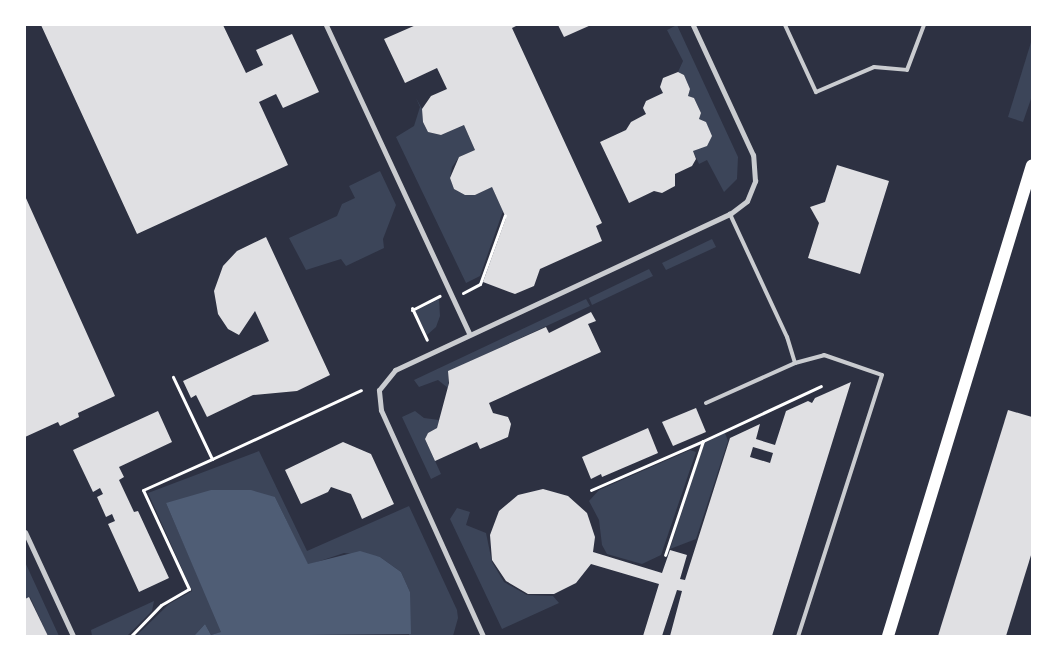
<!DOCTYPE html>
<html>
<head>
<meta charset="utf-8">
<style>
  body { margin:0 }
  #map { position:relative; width:1057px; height:661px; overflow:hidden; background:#2d3142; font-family:"Work Sans",sans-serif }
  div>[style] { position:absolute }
  .green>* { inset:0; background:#3c4559 }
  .water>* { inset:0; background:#4f5d75 }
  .building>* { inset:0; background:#e0e0e3 }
  .path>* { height:3px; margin:-1.5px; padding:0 1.5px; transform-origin:1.5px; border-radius:1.5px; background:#fff }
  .service>* { height:4px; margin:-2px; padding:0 2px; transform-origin:2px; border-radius:2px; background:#caccd0 }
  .minor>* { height:5px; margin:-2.5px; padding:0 2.5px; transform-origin:2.5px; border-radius:2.5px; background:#caccd0 }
  .primary>* { height:12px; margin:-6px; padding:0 6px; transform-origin:6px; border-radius:6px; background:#fff }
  span { translate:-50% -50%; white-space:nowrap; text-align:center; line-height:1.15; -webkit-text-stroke:4.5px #fff; paint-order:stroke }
  .frame { position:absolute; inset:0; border:26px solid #fff; pointer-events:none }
</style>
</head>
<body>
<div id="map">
  <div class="green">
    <i style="clip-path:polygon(677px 25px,738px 157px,737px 179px,724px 192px,707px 160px,699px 164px,693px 151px,711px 136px,706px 122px,699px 119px,701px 113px,694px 98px,688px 96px,690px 89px,684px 75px,678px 72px,683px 61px,667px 30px)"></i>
    <i style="clip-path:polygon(1032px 39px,1032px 96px,1023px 122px,1008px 117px)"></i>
    <i style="clip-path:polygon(416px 98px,422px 109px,423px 122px,428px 132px,441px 135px,464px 125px,475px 150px,459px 157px,452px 167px,450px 178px,454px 189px,465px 195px,475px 195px,492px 187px,503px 211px,480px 276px,466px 283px,396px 137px,414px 126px,420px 107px)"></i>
    <i style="clip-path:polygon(380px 171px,396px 205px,383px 239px,384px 248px,346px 266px,341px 259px,306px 270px,289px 238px,337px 216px,342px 204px,355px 198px,349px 186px)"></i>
    <i style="clip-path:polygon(712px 239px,716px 247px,666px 270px,662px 263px)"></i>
    <i style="clip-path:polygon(649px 269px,653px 276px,592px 305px,589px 298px)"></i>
    <i style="clip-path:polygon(439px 299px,440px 316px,436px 327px,427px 335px,415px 311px)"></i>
    <i style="clip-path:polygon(586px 299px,590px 306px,449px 371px,448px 388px,438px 380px,419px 387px,414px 380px)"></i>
    <i style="clip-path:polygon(415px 411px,424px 418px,439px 420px,437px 428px,428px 433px,425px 439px,441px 474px,431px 479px,402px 417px)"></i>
    <i style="clip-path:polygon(725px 433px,728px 441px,696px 539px,670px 549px,704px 443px)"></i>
    <i style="clip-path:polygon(690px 450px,696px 452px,661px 555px,642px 564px,607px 554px,602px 545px,599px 520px,589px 501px,599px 490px)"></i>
    <i style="clip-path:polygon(259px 451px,307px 551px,409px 506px,457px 610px,458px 618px,453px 636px,409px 636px,410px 592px,401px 572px,380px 557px,344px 553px,308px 565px,275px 497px,166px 503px,222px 632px,211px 635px,205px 624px,194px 636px,136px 636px,169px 604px,192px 591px,148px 493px)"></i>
    <i style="clip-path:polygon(457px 508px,470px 512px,466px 525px,486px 533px,492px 562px,504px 582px,527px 595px,553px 596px,559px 603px,502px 629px,450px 519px)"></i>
    <i style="clip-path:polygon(25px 562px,59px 636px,48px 636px,30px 597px,25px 599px)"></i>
    <i style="clip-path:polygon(154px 601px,152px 611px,127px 636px,92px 636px,91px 630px)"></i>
  </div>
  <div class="water">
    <i style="clip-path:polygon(211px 490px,251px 490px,275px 497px,308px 564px,360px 551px,380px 557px,401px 572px,410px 592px,411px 634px,194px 636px,205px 624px,211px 635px,221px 632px,166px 503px)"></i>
  </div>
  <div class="building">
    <i style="clip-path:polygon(41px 25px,223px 25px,246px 73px,263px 65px,256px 50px,292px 34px,319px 92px,283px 108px,276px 94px,259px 102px,288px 165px,137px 234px)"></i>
    <i style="clip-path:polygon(416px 25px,518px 25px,512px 28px,602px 223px,596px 226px,602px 241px,540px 269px,534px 286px,515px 294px,483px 282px,506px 218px,492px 187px,475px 195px,465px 195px,454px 189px,450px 178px,459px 157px,475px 150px,464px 125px,441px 135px,428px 132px,423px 122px,422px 109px,431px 96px,447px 89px,437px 68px,405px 83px,384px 39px)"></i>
    <i style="clip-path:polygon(558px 25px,591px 25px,564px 37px)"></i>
    <i style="clip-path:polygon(678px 72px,684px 75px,690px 89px,688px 96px,694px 98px,701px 113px,699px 119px,706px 122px,712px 136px,707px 146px,693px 151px,696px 159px,692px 166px,675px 174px,675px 186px,662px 193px,654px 191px,629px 203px,600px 142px,626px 130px,631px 122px,646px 114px,643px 108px,646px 101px,663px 93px,660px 87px,663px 78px)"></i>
    <i style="clip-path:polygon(837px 165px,889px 181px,860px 274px,808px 258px,819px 223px,810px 207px,825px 202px)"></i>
    <i style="clip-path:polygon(25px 196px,115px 396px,78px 413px,79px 417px,60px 426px,58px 422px,25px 437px)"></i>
    <i style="clip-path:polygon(266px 237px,330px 375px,297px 391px,253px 395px,207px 417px,196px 395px,191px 398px,183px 381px,269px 341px,255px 311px,239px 335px,228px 329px,218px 314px,214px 291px,223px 266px,237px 251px)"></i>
    <i style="clip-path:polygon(591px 312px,596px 321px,588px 324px,601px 352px,489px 403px,493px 413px,508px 417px,511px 424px,508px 437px,480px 449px,477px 442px,435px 461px,425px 439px,428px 433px,437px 428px,449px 383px,448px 371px,546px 327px,549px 333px)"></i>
    <i style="clip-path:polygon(evenodd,851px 382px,772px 636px,670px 636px,682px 591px,677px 590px,662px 636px,643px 636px,659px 584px,591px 564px,576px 583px,554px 594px,528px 594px,506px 581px,492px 560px,490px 535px,499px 511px,518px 495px,543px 489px,568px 496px,587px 513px,595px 537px,593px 552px,662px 573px,670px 550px,687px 555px,680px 579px,685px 580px,730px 438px,760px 424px,756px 439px,775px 445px,786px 411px,808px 401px,812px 403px,815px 398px,851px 382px,753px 447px,773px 453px,770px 463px,750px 457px,753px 447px)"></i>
    <i style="clip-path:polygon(696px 408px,706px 432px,673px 446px,662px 422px)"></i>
    <i style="clip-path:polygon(1008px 410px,1032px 417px,1032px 552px,1006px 636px,938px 636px)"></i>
    <i style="clip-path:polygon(158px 411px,172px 442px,119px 467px,124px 477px,119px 480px,134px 512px,138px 511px,169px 578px,139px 592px,108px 524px,115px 521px,112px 514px,106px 517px,97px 497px,103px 494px,100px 488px,93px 492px,73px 450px)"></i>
    <i style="clip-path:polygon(648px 428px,658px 453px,602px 477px,601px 474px,591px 479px,582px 457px)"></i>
    <i style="clip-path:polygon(343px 442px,371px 454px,394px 504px,362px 519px,351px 494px,331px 487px,328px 492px,301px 504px,285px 470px)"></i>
    <i style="clip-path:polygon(29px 597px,48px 636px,25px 636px,25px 599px)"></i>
  </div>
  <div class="path">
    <i style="left:463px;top:293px;width:19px;rotate:-28deg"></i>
    <i style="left:480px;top:284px;width:73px;rotate:-70.1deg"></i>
    <i style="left:412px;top:308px;width:35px;rotate:65deg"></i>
    <i style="left:412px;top:310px;width:31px;rotate:-27deg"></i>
    <i style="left:703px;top:441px;width:130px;rotate:-25deg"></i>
    <i style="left:212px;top:459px;width:164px;rotate:-24.8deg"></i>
    <i style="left:591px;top:490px;width:122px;rotate:-23.6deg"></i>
    <i style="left:703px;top:441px;width:120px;rotate:108.4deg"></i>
    <i style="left:131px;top:636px;width:43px;rotate:-45.9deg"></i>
    <i style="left:161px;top:605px;width:32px;rotate:-30deg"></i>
    <i style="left:189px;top:589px;width:109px;rotate:-114.9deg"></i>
    <i style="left:143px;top:490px;width:76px;rotate:-24.2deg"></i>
    <i style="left:212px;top:459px;width:91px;rotate:-115.4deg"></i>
  </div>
  <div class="service">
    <i style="left:785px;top:25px;width:74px;rotate:65.2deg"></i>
    <i style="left:816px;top:92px;width:63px;rotate:-23.3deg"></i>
    <i style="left:874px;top:67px;width:33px;rotate:5deg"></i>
    <i style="left:907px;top:70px;width:48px;rotate:-69.3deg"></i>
    <i style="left:795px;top:363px;width:30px;rotate:-15deg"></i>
    <i style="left:824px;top:355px;width:61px;rotate:19deg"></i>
    <i style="left:882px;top:375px;width:274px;rotate:107.8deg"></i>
    <i style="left:706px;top:403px;width:98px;rotate:-24.2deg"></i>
    <i style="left:795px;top:363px;width:27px;rotate:-107deg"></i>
    <i style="left:787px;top:337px;width:136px;rotate:-114.9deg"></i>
  </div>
  <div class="minor">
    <i style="left:326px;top:25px;width:340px;rotate:65.1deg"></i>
    <i style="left:25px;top:532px;width:115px;rotate:65.2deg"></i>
    <i style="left:483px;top:636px;width:248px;rotate:-114.3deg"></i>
    <i style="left:381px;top:410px;width:20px;rotate:-96deg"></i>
    <i style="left:379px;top:390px;width:26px;rotate:-51deg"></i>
    <i style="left:395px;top:370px;width:370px;rotate:-25deg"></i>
    <i style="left:730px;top:214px;width:21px;rotate:-37deg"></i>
    <i style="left:747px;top:201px;width:22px;rotate:-68deg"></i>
    <i style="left:755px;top:181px;width:26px;rotate:-94deg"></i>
    <i style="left:753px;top:155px;width:143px;rotate:-114.8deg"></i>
  </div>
  <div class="primary">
    <i style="left:888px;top:636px;width:492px;rotate:-73deg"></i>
  </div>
  <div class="frame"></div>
</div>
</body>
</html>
